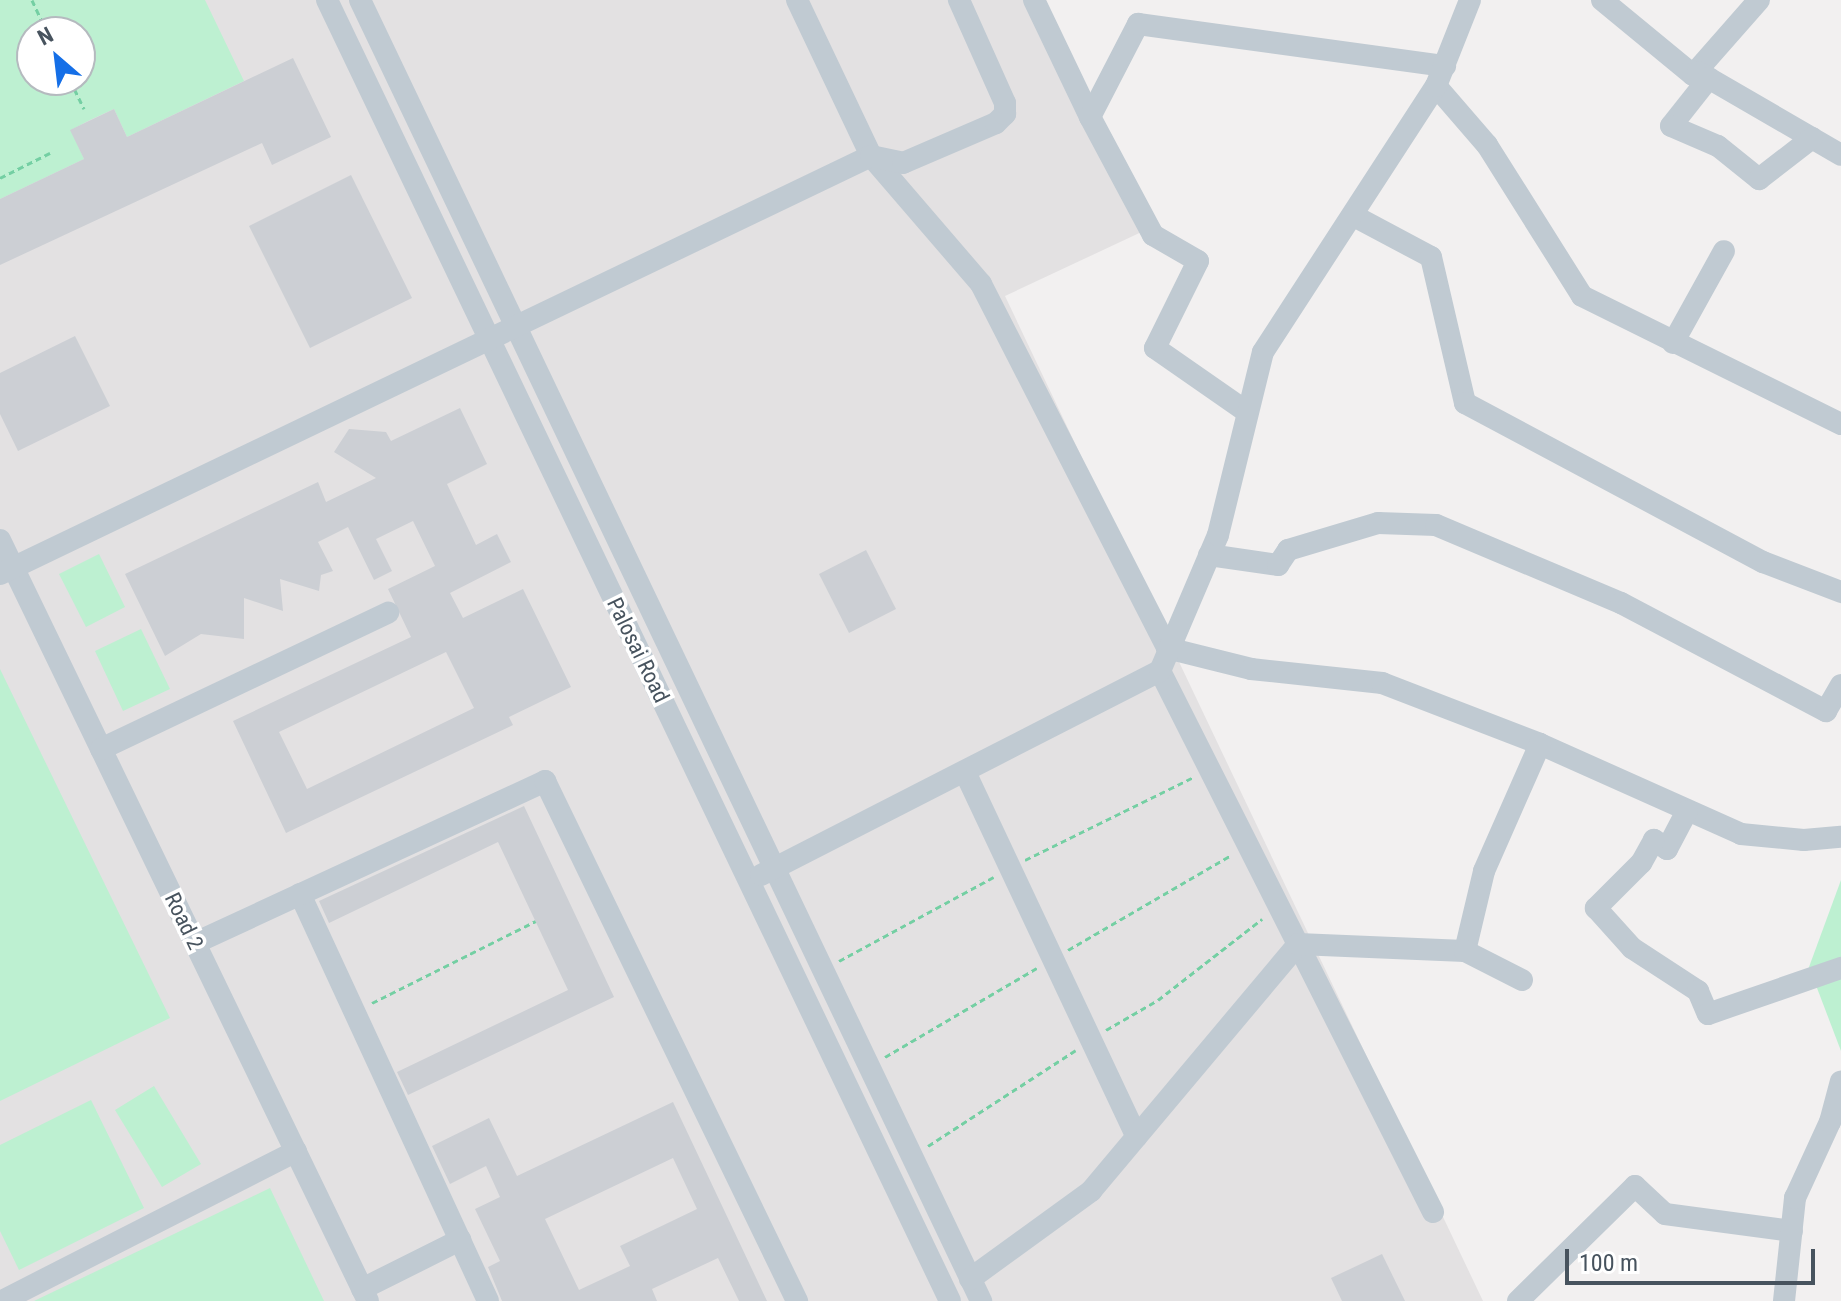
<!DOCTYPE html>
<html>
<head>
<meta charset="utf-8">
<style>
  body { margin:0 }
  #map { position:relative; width:1841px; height:1301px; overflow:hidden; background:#f2f0f0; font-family:"Roboto Condensed",sans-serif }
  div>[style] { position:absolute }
  .education>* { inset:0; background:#e3e1e2 }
  .green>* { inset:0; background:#bdf0d1 }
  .building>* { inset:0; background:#cccfd4 }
  .path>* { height:3px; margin-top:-1.5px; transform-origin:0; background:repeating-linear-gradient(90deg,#74cfa3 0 6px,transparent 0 10px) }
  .minor>* { height:22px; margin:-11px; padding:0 11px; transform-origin:11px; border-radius:11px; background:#c0cad2 }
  span { translate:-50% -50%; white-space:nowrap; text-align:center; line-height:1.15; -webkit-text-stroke:7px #fff; paint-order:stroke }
  .street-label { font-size:22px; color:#47535e }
  .north { position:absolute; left:16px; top:16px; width:80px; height:80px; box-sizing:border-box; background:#fff; border:2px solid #b5babf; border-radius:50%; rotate:332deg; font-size:22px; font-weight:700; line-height:32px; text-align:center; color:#47535e }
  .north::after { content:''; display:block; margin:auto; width:28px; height:36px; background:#156fe7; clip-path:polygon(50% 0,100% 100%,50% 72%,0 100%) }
  .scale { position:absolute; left:1565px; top:1249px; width:250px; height:36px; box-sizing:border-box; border:4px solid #47535e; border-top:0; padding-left:10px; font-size:24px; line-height:28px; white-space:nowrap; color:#47535e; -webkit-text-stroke:6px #fff; paint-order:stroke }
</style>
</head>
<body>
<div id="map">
  <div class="education">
    <i style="clip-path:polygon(evenodd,0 0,1039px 0,1150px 228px,1005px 296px,1483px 1301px,0 1301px,0 0,32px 32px,80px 32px,80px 80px,32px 80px,32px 32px)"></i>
  </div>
  <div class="green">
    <i style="clip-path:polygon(evenodd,0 0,205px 0,244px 81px,127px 137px,114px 109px,90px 120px,71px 130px,84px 159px,0 199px,0 0,32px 32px,80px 32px,80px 80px,32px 80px,32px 32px)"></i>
    <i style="clip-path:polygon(99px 554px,125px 607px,86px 627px,59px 574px)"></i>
    <i style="clip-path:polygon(141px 629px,170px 689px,123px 711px,95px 651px)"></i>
    <i style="clip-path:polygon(0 669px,170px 1018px,0 1101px)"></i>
    <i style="clip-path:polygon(1841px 880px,1841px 1051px,1809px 967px)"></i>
    <i style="clip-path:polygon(154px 1086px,201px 1164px,162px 1187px,115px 1110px)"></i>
    <i style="clip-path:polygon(91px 1100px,144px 1208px,19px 1270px,0 1231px,0 1145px)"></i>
    <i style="clip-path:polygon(270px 1188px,324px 1301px,34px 1301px)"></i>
  </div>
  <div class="building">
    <i style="clip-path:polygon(293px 58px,331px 137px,272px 165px,262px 143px,0 265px,0 199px,84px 159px,70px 130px,114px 109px,127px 137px)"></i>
    <i style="clip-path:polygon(351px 175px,412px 298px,310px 348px,249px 226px)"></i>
    <i style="clip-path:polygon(75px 336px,110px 406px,18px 451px,0 414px,0 373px)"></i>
    <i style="clip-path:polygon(evenodd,460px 408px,487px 464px,447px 484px,476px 545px,497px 534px,511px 562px,450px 593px,463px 618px,523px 589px,571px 687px,509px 717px,513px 725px,286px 833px,233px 721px,411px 637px,388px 589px,435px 566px,413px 521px,376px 539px,392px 571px,374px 580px,348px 527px,318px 542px,333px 571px,321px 575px,319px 591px,280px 579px,283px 611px,244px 598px,244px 639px,201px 634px,165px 656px,125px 574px,318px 482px,326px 502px,376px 478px,334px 452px,349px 429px,386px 432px,391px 441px,460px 408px,446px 652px,474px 708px,307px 789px,279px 732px,446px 652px)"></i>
    <i style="clip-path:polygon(866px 550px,896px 609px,849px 633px,819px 574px)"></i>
    <i style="clip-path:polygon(524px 806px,614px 997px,408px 1095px,397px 1072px,568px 990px,498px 842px,329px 923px,319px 901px)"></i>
    <i style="clip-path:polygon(evenodd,673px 1102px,767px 1301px,739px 1301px,718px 1258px,652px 1289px,657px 1301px,502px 1301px,488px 1267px,500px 1261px,475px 1209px,500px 1197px,486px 1166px,450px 1184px,432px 1146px,489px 1118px,517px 1176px,673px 1102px,673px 1158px,697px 1209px,620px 1246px,630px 1266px,579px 1290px,545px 1219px,673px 1158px)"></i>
    <i style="clip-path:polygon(1382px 1254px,1405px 1301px,1342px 1301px,1331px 1278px)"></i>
  </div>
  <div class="path">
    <i style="left:32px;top:0;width:35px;rotate:65deg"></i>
    <i style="left:70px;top:80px;width:32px;rotate:64deg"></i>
    <i style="left:0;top:178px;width:56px;rotate:-26.6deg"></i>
    <i style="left:1025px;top:860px;width:188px;rotate:-26.2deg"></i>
    <i style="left:1068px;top:950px;width:189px;rotate:-30.2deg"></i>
    <i style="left:839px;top:961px;width:176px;rotate:-28.5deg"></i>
    <i style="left:372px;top:1003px;width:183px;rotate:-26.6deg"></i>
    <i style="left:1106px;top:1030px;width:60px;rotate:-30deg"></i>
    <i style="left:1158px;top:1000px;width:132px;rotate:-37.9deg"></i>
    <i style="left:885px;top:1057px;width:176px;rotate:-30.4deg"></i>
    <i style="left:928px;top:1146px;width:176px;rotate:-33deg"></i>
  </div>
  <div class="minor">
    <i style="left:327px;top:0;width:1442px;rotate:64.41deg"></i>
    <i style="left:360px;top:0;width:1442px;rotate:64.48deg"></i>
    <i style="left:797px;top:0;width:173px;rotate:64.6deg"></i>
    <i style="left:871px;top:156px;width:169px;rotate:49.3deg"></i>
    <i style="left:981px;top:284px;width:409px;rotate:62.9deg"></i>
    <i style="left:1167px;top:648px;width:87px;rotate:14deg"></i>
    <i style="left:1251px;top:669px;width:132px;rotate:6.1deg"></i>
    <i style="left:1382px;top:683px;width:169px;rotate:21.1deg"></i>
    <i style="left:1540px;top:744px;width:220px;rotate:24.1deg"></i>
    <i style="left:1741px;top:834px;width:63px;rotate:5.4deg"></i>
    <i style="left:1804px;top:840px;width:37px;rotate:-5deg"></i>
    <i style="left:1034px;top:0;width:130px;rotate:64.4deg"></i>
    <i style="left:1602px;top:0;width:118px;rotate:39.5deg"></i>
    <i style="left:1693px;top:75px;width:100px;rotate:-48.7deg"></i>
    <i style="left:1698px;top:72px;width:165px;rotate:30.1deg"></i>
    <i style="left:1709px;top:78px;width:61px;rotate:128.4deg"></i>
    <i style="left:1671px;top:126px;width:51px;rotate:23.1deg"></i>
    <i style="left:1718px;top:146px;width:53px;rotate:38.8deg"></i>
    <i style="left:1759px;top:179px;width:67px;rotate:-37.7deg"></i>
    <i style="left:1436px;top:86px;width:78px;rotate:49.2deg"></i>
    <i style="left:1487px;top:145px;width:178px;rotate:57.8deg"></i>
    <i style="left:1582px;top:296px;width:289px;rotate:26.3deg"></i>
    <i style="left:1354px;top:216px;width:87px;rotate:28deg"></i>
    <i style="left:1431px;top:257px;width:150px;rotate:76.9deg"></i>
    <i style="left:1465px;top:403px;width:338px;rotate:28.1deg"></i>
    <i style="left:1763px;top:562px;width:84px;rotate:21deg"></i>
    <i style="left:1673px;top:343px;width:105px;rotate:-61deg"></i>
    <i style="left:1247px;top:412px;width:112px;rotate:-145.2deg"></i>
    <i style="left:1155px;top:348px;width:97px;rotate:-63.7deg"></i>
    <i style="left:1198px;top:261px;width:52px;rotate:-150deg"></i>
    <i style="left:1153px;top:235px;width:134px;rotate:-118.1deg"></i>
    <i style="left:1090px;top:117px;width:105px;rotate:-62.7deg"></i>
    <i style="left:1138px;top:24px;width:310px;rotate:7.8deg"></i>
    <i style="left:0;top:540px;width:845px;rotate:64.19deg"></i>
    <i style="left:1209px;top:555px;width:70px;rotate:8.2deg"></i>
    <i style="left:1278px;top:565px;width:18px;rotate:-56deg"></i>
    <i style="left:1288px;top:550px;width:94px;rotate:-16.7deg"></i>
    <i style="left:1378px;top:523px;width:58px;rotate:2deg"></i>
    <i style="left:1436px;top:525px;width:201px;rotate:22.9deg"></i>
    <i style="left:1621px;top:603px;width:232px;rotate:27.8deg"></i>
    <i style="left:1826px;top:711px;width:30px;rotate:-60deg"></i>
    <i style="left:0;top:574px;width:966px;rotate:-25.64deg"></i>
    <i style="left:871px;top:156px;width:33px;rotate:12deg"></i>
    <i style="left:903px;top:163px;width:101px;rotate:-23.3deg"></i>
    <i style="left:996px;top:123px;width:13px;rotate:-45deg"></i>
    <i style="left:1005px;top:114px;width:11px;rotate:-90deg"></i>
    <i style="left:1005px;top:103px;width:113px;rotate:-114.1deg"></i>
    <i style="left:1160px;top:671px;width:606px;rotate:63.22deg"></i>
    <i style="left:101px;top:749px;width:318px;rotate:-25.4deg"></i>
    <i style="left:965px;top:772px;width:403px;rotate:64.8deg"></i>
    <i style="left:1687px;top:811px;width:43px;rotate:117.8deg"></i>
    <i style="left:1667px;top:849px;width:16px;rotate:-145deg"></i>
    <i style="left:1654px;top:840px;width:26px;rotate:119deg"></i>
    <i style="left:1641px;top:863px;width:64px;rotate:135deg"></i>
    <i style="left:1596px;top:908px;width:54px;rotate:48deg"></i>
    <i style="left:1632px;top:948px;width:79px;rotate:33.1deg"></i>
    <i style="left:1698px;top:991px;width:25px;rotate:67deg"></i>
    <i style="left:1708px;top:1014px;width:141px;rotate:-19.1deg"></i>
    <i style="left:761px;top:875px;width:448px;rotate:-27.1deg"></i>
    <i style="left:1160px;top:671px;width:148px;rotate:-66.9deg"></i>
    <i style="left:1218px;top:535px;width:188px;rotate:-76.2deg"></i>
    <i style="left:1263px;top:352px;width:317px;rotate:-57deg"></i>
    <i style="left:1436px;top:86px;width:92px;rotate:-68.4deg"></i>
    <i style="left:300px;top:894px;width:448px;rotate:65.2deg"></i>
    <i style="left:195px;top:943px;width:386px;rotate:-24.8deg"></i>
    <i style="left:545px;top:781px;width:578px;rotate:64.14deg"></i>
    <i style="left:1465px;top:951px;width:82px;rotate:-76.6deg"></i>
    <i style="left:1484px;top:871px;width:139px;rotate:-66.2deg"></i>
    <i style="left:970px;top:1279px;width:150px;rotate:-36deg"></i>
    <i style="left:1091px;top:1191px;width:322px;rotate:-50deg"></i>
    <i style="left:1298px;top:944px;width:167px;rotate:2.4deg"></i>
    <i style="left:1465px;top:951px;width:64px;rotate:27deg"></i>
    <i style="left:362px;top:1289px;width:110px;rotate:-26.6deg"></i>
    <i style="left:2px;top:1301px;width:330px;rotate:-27deg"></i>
    <i style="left:1518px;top:1301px;width:164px;rotate:-44.5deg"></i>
    <i style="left:1635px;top:1186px;width:41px;rotate:43deg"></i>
    <i style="left:1665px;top:1214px;width:128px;rotate:7.6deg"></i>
    <i style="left:1784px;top:1301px;width:104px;rotate:-83.9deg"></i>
    <i style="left:1795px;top:1198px;width:84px;rotate:-65.3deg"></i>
    <i style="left:1830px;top:1122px;width:42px;rotate:-75deg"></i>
  </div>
  <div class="street-label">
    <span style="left:638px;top:650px;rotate:64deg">Palosai Road</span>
    <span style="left:184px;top:921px;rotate:64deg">Road 2</span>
  </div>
  <div class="north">N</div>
  <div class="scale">100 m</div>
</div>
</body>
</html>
